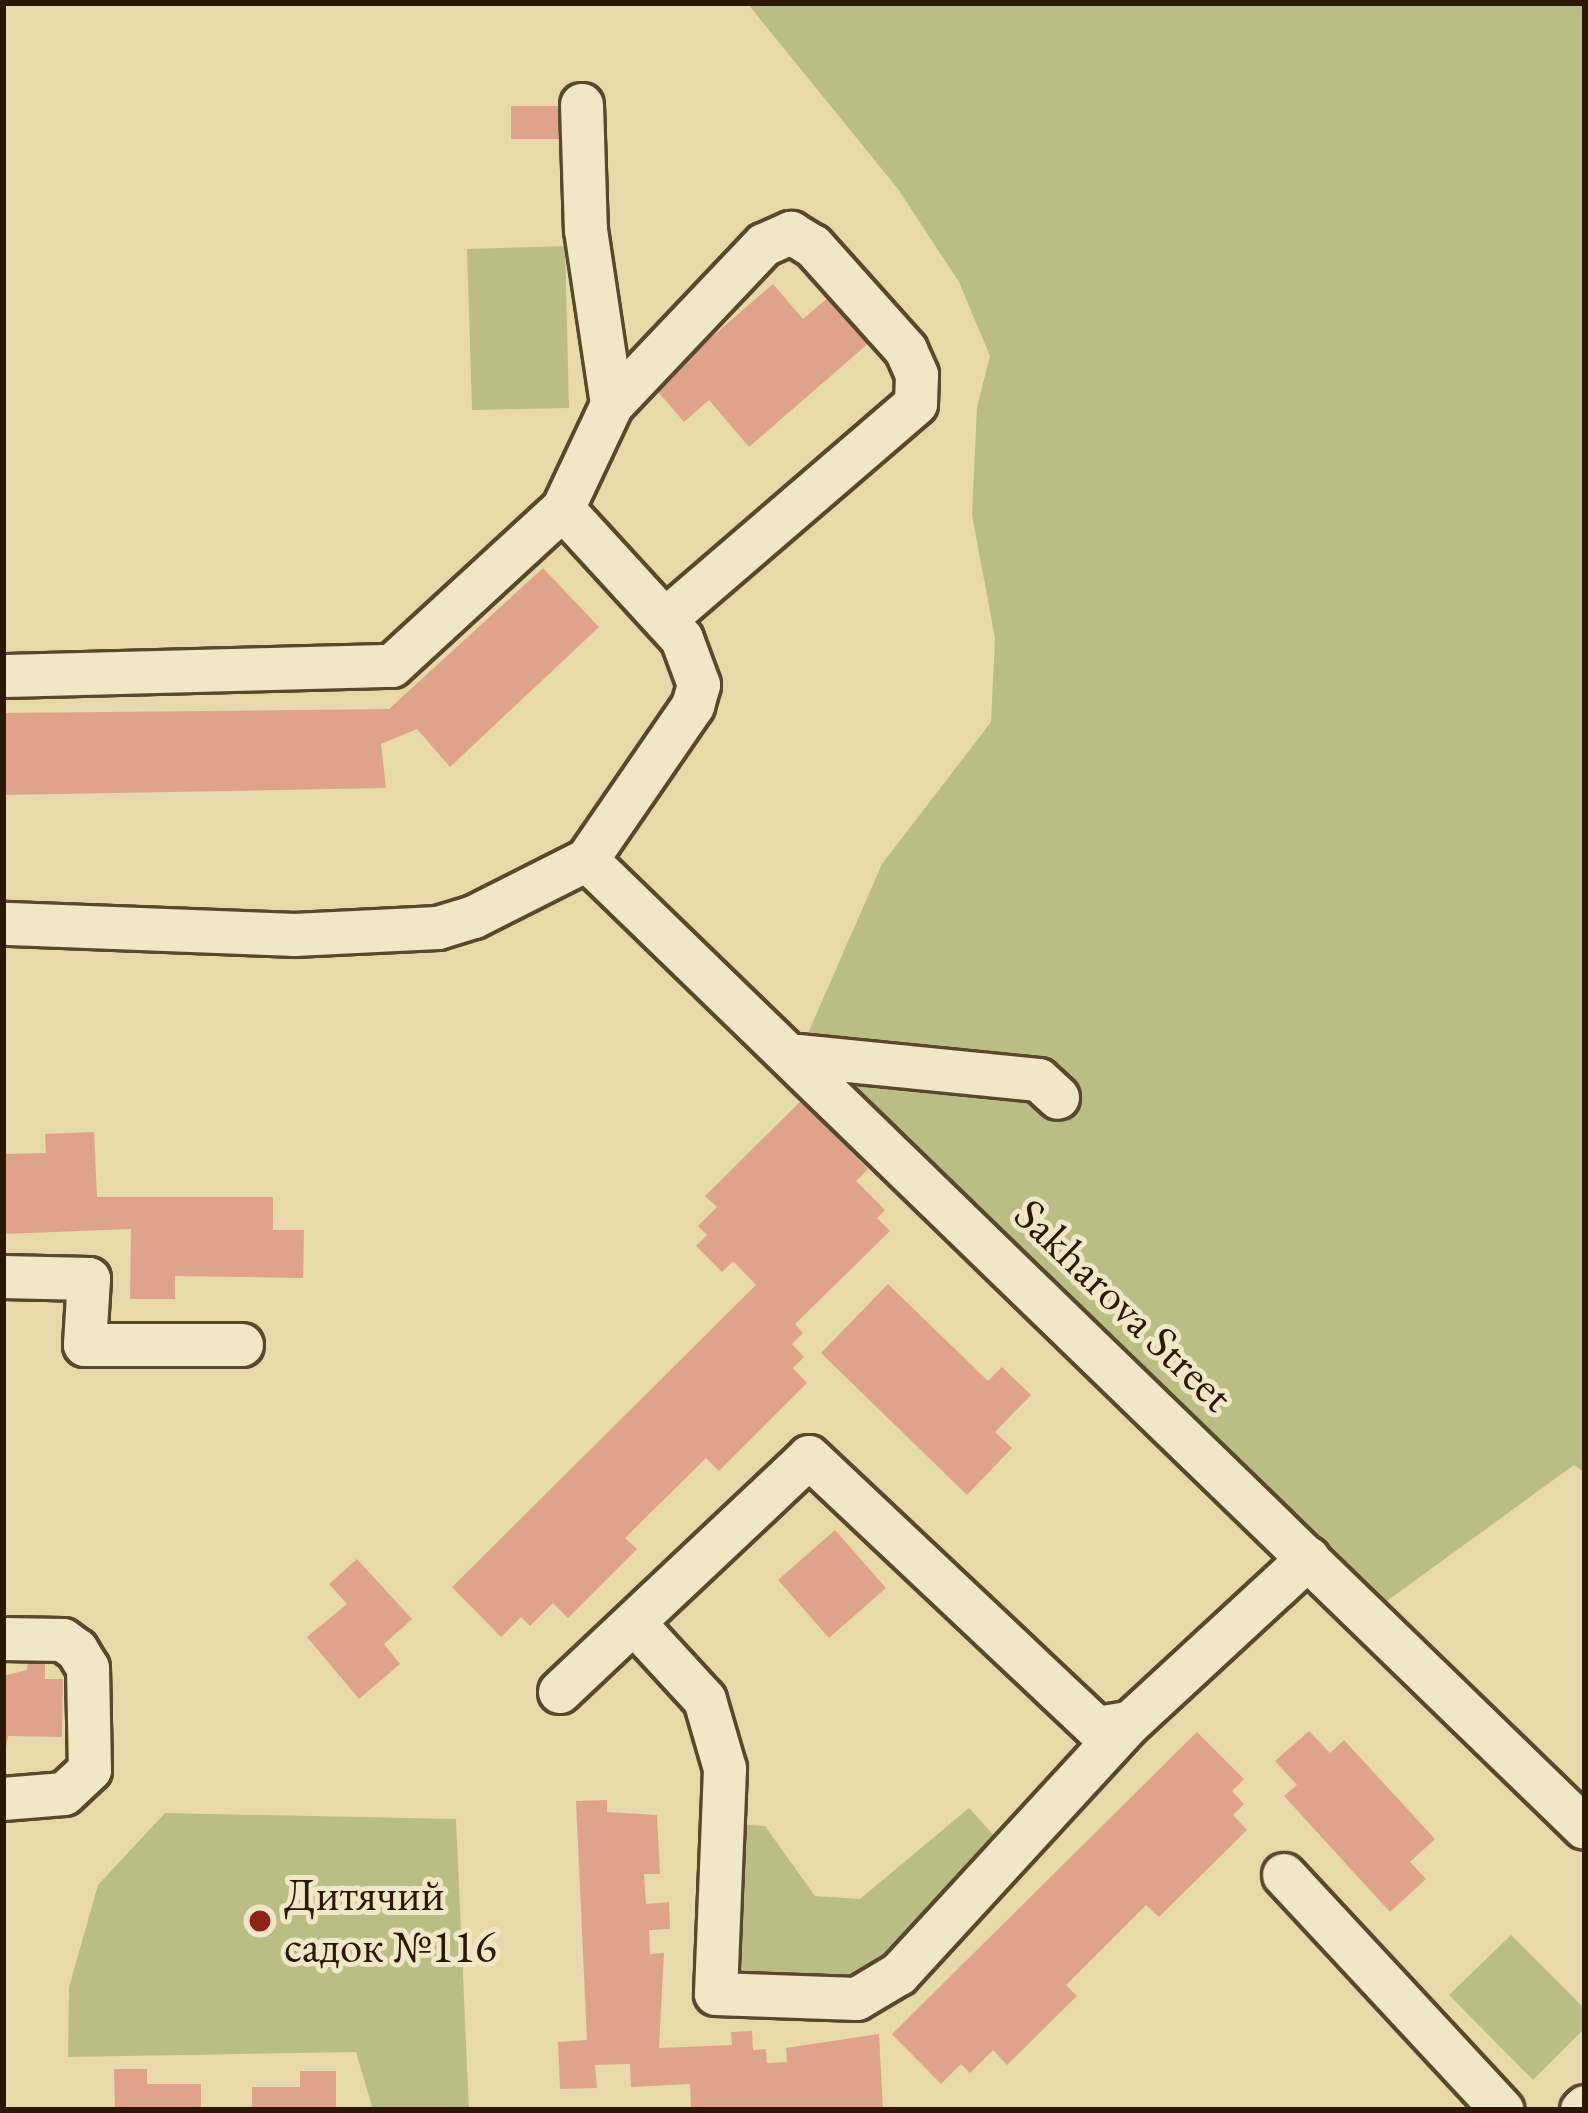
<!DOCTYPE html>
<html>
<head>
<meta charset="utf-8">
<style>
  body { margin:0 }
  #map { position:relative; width:1588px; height:2113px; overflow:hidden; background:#e8daa8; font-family:"EB Garamond",serif }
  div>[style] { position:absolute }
  .green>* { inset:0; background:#bbbe84 }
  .building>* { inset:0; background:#dfa38c }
  .roads { filter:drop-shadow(3px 0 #5a482c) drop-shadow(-3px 0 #5a482c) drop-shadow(0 3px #5a482c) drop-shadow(0 -3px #5a482c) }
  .minor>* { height:42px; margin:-21px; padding:0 21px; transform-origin:21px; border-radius:21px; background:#f0e7c6 }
  .dots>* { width:33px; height:33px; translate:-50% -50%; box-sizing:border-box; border:6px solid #f0e7c6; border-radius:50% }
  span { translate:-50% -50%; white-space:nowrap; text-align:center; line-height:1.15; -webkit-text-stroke:10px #f0e7c6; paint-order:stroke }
  .street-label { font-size:45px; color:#2b1702 }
  .poi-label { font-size:45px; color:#2b1702 }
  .left { translate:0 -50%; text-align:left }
  .frame { position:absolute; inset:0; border:6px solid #2b1702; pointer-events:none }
</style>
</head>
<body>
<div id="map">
  <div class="green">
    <i style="clip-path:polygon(747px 3px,1585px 3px,1585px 1473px,1574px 1465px,1369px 1614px,798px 1056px,882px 864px,991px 722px,995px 638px,972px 515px,977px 407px,990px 356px,959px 282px,898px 189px)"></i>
    <i style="clip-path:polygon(565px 246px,569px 408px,472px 410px,467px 249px)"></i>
    <i style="clip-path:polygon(969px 1808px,1008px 1851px,890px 1962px,854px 1984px,731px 1978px,734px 1824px,765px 1826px,815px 1896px,860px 1899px)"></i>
    <i style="clip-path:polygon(165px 1813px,456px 1819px,469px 2110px,373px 2110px,356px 2052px,68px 2057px,69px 1987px,98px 1885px)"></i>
    <i style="clip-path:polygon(1511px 1935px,1585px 2009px,1585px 2028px,1533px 2080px,1449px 1995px)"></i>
  </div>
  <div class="building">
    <i style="clip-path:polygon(511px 106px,564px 106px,564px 139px,511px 139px)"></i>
    <i style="clip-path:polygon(773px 284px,803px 319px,831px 295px,871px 341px,749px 447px,709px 400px,684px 422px,654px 387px)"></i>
    <i style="clip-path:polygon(543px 568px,599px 627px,450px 767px,417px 729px,381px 744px,386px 788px,3px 795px,3px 713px,389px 709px)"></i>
    <i style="clip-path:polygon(801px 1101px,868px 1169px,856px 1181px,885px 1210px,877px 1218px,890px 1231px,795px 1324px,803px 1333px,792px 1344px,804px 1357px,793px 1368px,807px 1383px,719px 1471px,706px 1458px,625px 1538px,637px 1549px,568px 1618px,553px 1603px,530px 1626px,521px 1617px,501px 1637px,452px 1587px,756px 1285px,733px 1261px,722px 1272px,696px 1246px,707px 1235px,698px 1226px,717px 1207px,705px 1196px)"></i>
    <i style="clip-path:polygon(94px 1132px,97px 1197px,273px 1197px,273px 1230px,304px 1230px,303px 1278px,175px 1276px,175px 1299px,130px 1299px,131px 1229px,3px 1234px,3px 1154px,46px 1153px,45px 1134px)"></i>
    <i style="clip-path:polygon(888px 1284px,988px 1381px,1002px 1367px,1031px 1395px,995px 1432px,1012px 1448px,967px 1495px,821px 1353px)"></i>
    <i style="clip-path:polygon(835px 1530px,886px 1588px,829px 1638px,778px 1580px)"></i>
    <i style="clip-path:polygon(357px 1559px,412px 1619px,384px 1644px,400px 1664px,359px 1699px,307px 1637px,347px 1604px,329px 1584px)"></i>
    <i style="clip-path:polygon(28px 1654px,45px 1655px,45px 1679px,63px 1679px,62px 1737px,8px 1736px,3px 1765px,3px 1676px,27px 1670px)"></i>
    <i style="clip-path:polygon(1309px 1731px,1330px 1753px,1344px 1740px,1435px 1839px,1410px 1862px,1426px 1879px,1390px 1912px,1284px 1796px,1297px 1785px,1275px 1761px)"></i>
    <i style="clip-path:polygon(1197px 1732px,1244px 1779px,1232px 1791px,1244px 1804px,1233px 1815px,1247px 1830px,1159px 1917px,1146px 1905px,1066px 1985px,1077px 1996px,1007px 2065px,993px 2050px,970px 2073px,961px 2064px,941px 2084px,892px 2034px)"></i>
    <i style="clip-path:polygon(607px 1800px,607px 1812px,657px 1815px,660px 1874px,644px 1874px,646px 1904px,669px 1902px,670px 1929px,649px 1930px,650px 1954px,664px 1953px,659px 2048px,732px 2045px,731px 2032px,752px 2031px,753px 2050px,766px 2049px,767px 2063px,787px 2062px,786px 2048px,879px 2034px,883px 2110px,691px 2110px,690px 2084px,631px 2087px,630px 2064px,595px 2065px,597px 2088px,560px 2089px,558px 2042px,587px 2040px,576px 1801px)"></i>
    <i style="clip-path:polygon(114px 2069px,147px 2069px,147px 2084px,201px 2084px,201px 2110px,115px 2110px)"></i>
    <i style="clip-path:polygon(300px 2071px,336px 2071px,336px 2110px,252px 2110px,252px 2087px,300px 2087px)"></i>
  </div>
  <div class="roads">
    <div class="minor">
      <i style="left:582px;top:105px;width:125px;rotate:88.2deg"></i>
      <i style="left:586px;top:230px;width:177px;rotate:81.5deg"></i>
      <i style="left:563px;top:509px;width:115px;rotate:-64.8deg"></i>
      <i style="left:612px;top:405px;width:221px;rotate:-46.5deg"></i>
      <i style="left:764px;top:245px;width:30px;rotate:-24deg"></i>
      <i style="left:791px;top:233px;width:26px;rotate:31deg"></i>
      <i style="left:813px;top:246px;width:140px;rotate:48.2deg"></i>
      <i style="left:906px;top:350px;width:27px;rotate:66deg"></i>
      <i style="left:917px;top:375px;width:29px;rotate:92deg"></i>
      <i style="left:916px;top:404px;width:331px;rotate:139.3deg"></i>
      <i style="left:3px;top:676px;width:389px;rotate:-1.5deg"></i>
      <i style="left:392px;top:666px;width:232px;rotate:-42.6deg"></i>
      <i style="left:563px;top:509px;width:176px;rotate:47.5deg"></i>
      <i style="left:682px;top:639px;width:49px;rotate:69.7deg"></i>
      <i style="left:699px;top:685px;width:22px;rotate:106deg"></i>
      <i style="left:693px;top:706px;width:187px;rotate:124.5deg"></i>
      <i style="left:587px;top:860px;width:127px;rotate:153.2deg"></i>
      <i style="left:474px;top:917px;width:38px;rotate:163deg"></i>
      <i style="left:438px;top:928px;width:144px;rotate:177.2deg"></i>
      <i style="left:294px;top:935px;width:291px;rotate:-177.8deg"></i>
      <i style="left:587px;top:860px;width:1390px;rotate:44.13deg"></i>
      <i style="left:798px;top:1056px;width:242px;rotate:5.7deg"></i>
      <i style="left:1039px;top:1080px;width:26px;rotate:43deg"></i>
      <i style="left:3px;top:1277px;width:86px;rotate:1.3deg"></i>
      <i style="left:89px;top:1279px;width:66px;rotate:93.5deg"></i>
      <i style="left:85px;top:1345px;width:157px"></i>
      <i style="left:636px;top:1625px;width:102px;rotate:47.4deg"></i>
      <i style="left:705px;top:1700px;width:72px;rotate:73.8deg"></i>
      <i style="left:725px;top:1769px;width:225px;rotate:92.3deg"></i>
      <i style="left:716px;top:1994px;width:141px;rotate:2deg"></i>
      <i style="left:857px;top:1999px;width:49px;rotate:-30.8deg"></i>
      <i style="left:899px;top:1974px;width:341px;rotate:-47.4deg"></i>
      <i style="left:3px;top:1639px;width:60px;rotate:1deg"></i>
      <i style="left:63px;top:1640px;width:17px;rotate:36deg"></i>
      <i style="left:77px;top:1650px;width:21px;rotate:59deg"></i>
      <i style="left:88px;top:1668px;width:102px;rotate:88.9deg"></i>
      <i style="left:90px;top:1770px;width:35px;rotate:137deg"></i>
      <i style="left:64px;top:1794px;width:61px;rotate:175.3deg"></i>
      <i style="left:560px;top:1692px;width:342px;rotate:-43.3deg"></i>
      <i style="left:809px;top:1457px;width:395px;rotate:43.3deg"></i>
      <i style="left:1097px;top:1728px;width:33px;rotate:-9deg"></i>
      <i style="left:1130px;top:1723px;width:243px;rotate:-42.7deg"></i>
      <i style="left:1284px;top:1875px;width:321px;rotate:47.1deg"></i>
      <i style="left:1582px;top:2110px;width:4px;rotate:-45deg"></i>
    </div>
  </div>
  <div class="dots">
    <i style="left:260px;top:1921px;background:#8f2418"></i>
  </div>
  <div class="street-label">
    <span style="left:1124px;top:1305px;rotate:44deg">Sakharova Street</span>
  </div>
  <div class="poi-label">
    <span class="left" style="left:284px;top:1921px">Дитячий<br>садок №116</span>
  </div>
  <div class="frame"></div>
</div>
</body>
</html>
